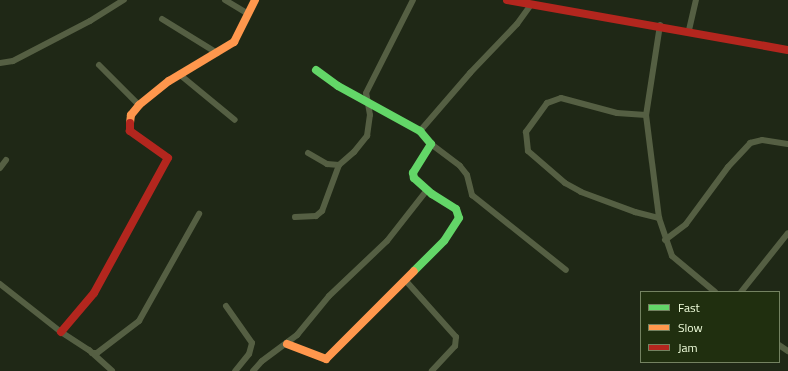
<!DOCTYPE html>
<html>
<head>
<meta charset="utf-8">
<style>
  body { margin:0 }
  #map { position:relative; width:788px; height:371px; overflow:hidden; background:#1f2816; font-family:"Titillium Web",sans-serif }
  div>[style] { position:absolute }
  .street>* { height:6px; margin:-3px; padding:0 3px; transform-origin:3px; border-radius:3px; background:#555f43 }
  .fast>* { height:8px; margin:-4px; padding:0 4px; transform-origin:4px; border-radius:4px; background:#63d668 }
  .slow>* { height:8px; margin:-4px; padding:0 4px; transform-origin:4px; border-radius:4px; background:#ff974d }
  .jam>* { height:8px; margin:-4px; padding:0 4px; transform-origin:4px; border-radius:4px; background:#b3261e }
  span { translate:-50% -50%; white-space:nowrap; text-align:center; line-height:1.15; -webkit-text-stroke:3.5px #202f0f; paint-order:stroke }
  .legend { position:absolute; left:640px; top:291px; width:140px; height:72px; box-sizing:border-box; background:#202f0f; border:1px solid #748261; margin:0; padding:5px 7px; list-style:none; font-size:12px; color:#f1ffdd }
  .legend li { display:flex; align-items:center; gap:8px; height:20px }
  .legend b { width:20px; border:1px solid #748261 }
</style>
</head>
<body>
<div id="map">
  <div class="street">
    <i style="left:225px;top:0;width:27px;rotate:31deg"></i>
    <i style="left:162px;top:19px;width:65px;rotate:31.7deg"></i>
    <i style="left:660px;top:25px;width:91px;rotate:98.8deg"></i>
    <i style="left:646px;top:115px;width:104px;rotate:82.8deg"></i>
    <i style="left:659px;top:218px;width:40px;rotate:71.1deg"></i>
    <i style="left:672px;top:256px;width:56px;rotate:39.9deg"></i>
    <i style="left:689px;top:30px;width:31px;rotate:-77deg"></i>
    <i style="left:0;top:63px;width:13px;rotate:-9deg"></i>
    <i style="left:13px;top:61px;width:87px;rotate:-27.5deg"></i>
    <i style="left:90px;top:21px;width:40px;rotate:-32deg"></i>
    <i style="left:99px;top:65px;width:57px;rotate:45deg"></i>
    <i style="left:179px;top:74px;width:72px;rotate:39.4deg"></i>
    <i style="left:646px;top:115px;width:29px;rotate:-176deg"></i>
    <i style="left:617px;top:113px;width:58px;rotate:-165deg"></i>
    <i style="left:561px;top:98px;width:15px;rotate:160deg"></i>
    <i style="left:547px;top:103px;width:36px;rotate:126deg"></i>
    <i style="left:526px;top:132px;width:19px;rotate:84deg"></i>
    <i style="left:528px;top:151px;width:49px;rotate:40.9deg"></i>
    <i style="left:565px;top:183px;width:18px;rotate:29deg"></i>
    <i style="left:581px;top:192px;width:58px;rotate:20.3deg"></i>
    <i style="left:635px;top:212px;width:25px;rotate:14deg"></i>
    <i style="left:420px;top:131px;width:77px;rotate:-49.2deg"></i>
    <i style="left:470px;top:73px;width:68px;rotate:-46.2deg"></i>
    <i style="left:517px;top:24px;width:24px;rotate:-54deg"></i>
    <i style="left:431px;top:144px;width:36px;rotate:37deg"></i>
    <i style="left:460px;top:166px;width:11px;rotate:52deg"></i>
    <i style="left:467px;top:175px;width:21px;rotate:76deg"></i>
    <i style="left:472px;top:195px;width:120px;rotate:38.6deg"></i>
    <i style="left:308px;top:153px;width:22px;rotate:30deg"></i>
    <i style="left:327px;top:164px;width:12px;rotate:5deg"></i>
    <i style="left:339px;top:165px;width:20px;rotate:-41deg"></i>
    <i style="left:354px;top:152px;width:21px;rotate:-51deg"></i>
    <i style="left:367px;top:136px;width:21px;rotate:-82deg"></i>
    <i style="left:370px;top:115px;width:22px;rotate:-100deg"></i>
    <i style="left:366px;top:93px;width:104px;rotate:-63.2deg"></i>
    <i style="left:0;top:168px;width:10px;rotate:-53deg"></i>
    <i style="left:295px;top:217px;width:21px;rotate:-3deg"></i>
    <i style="left:316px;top:216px;width:8px;rotate:-40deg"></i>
    <i style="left:322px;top:211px;width:49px;rotate:-69.7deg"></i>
    <i style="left:665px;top:240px;width:26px;rotate:-37deg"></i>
    <i style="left:686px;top:224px;width:71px;rotate:-53.6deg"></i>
    <i style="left:728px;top:167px;width:33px;rotate:-47deg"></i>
    <i style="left:750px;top:143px;width:12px;rotate:-14deg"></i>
    <i style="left:762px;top:140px;width:26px;rotate:9deg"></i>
    <i style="left:406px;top:281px;width:75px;rotate:48.2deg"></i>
    <i style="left:456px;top:337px;width:9px;rotate:96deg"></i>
    <i style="left:455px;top:346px;width:34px;rotate:133deg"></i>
    <i style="left:0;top:284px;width:78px;rotate:38.2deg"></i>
    <i style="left:61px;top:332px;width:33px;rotate:33deg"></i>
    <i style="left:89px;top:350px;width:31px;rotate:42deg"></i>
    <i style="left:741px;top:292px;width:75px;rotate:-51.5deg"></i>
    <i style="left:226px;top:306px;width:45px;rotate:54.9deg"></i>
    <i style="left:252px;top:343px;width:11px;rotate:105deg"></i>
    <i style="left:249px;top:354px;width:22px;rotate:129deg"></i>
    <i style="left:779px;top:345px;width:11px;rotate:34deg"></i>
    <i style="left:92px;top:353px;width:5px"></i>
    <i style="left:97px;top:353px;width:53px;rotate:-37.3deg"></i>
    <i style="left:139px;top:321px;width:123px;rotate:-60.7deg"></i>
    <i style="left:253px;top:371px;width:13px;rotate:-48deg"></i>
    <i style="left:262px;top:361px;width:44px;rotate:-36.6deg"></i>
    <i style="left:297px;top:335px;width:50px;rotate:-50.6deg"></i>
    <i style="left:329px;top:296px;width:80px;rotate:-43.5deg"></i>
    <i style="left:387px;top:241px;width:65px;rotate:-51.9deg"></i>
  </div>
  <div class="fast">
    <i style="left:316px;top:70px;width:27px;rotate:36deg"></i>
    <i style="left:338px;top:86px;width:94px;rotate:28.8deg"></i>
    <i style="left:420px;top:131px;width:17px;rotate:50deg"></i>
    <i style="left:431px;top:144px;width:34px;rotate:122deg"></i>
    <i style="left:413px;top:173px;width:5px;rotate:79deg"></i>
    <i style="left:414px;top:178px;width:24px;rotate:42deg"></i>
    <i style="left:432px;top:194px;width:28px;rotate:32deg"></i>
    <i style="left:456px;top:209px;width:9px;rotate:72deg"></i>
    <i style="left:459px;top:218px;width:27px;rotate:123deg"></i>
    <i style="left:444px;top:241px;width:42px;rotate:135deg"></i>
  </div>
  <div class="slow">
    <i style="left:130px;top:123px;width:8px;rotate:-83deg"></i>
    <i style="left:131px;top:115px;width:13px;rotate:-51deg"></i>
    <i style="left:139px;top:105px;width:38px;rotate:-39deg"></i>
    <i style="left:169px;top:81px;width:76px;rotate:-31deg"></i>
    <i style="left:234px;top:42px;width:47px;rotate:-63.4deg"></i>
    <i style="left:287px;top:344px;width:42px;rotate:21deg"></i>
    <i style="left:326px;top:359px;width:124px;rotate:-45deg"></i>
  </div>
  <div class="jam">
    <i style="left:507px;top:0;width:285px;rotate:10.1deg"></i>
    <i style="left:61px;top:332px;width:51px;rotate:-49.8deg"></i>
    <i style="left:94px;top:293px;width:154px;rotate:-61.3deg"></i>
    <i style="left:168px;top:158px;width:47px;rotate:-144.6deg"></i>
    <i style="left:130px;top:131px;width:8px;rotate:-90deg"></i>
  </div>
  <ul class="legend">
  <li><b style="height:5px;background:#63d668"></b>Fast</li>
  <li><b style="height:5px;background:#ff974d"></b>Slow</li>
  <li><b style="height:5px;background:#b3261e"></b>Jam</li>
  </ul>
</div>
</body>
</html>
